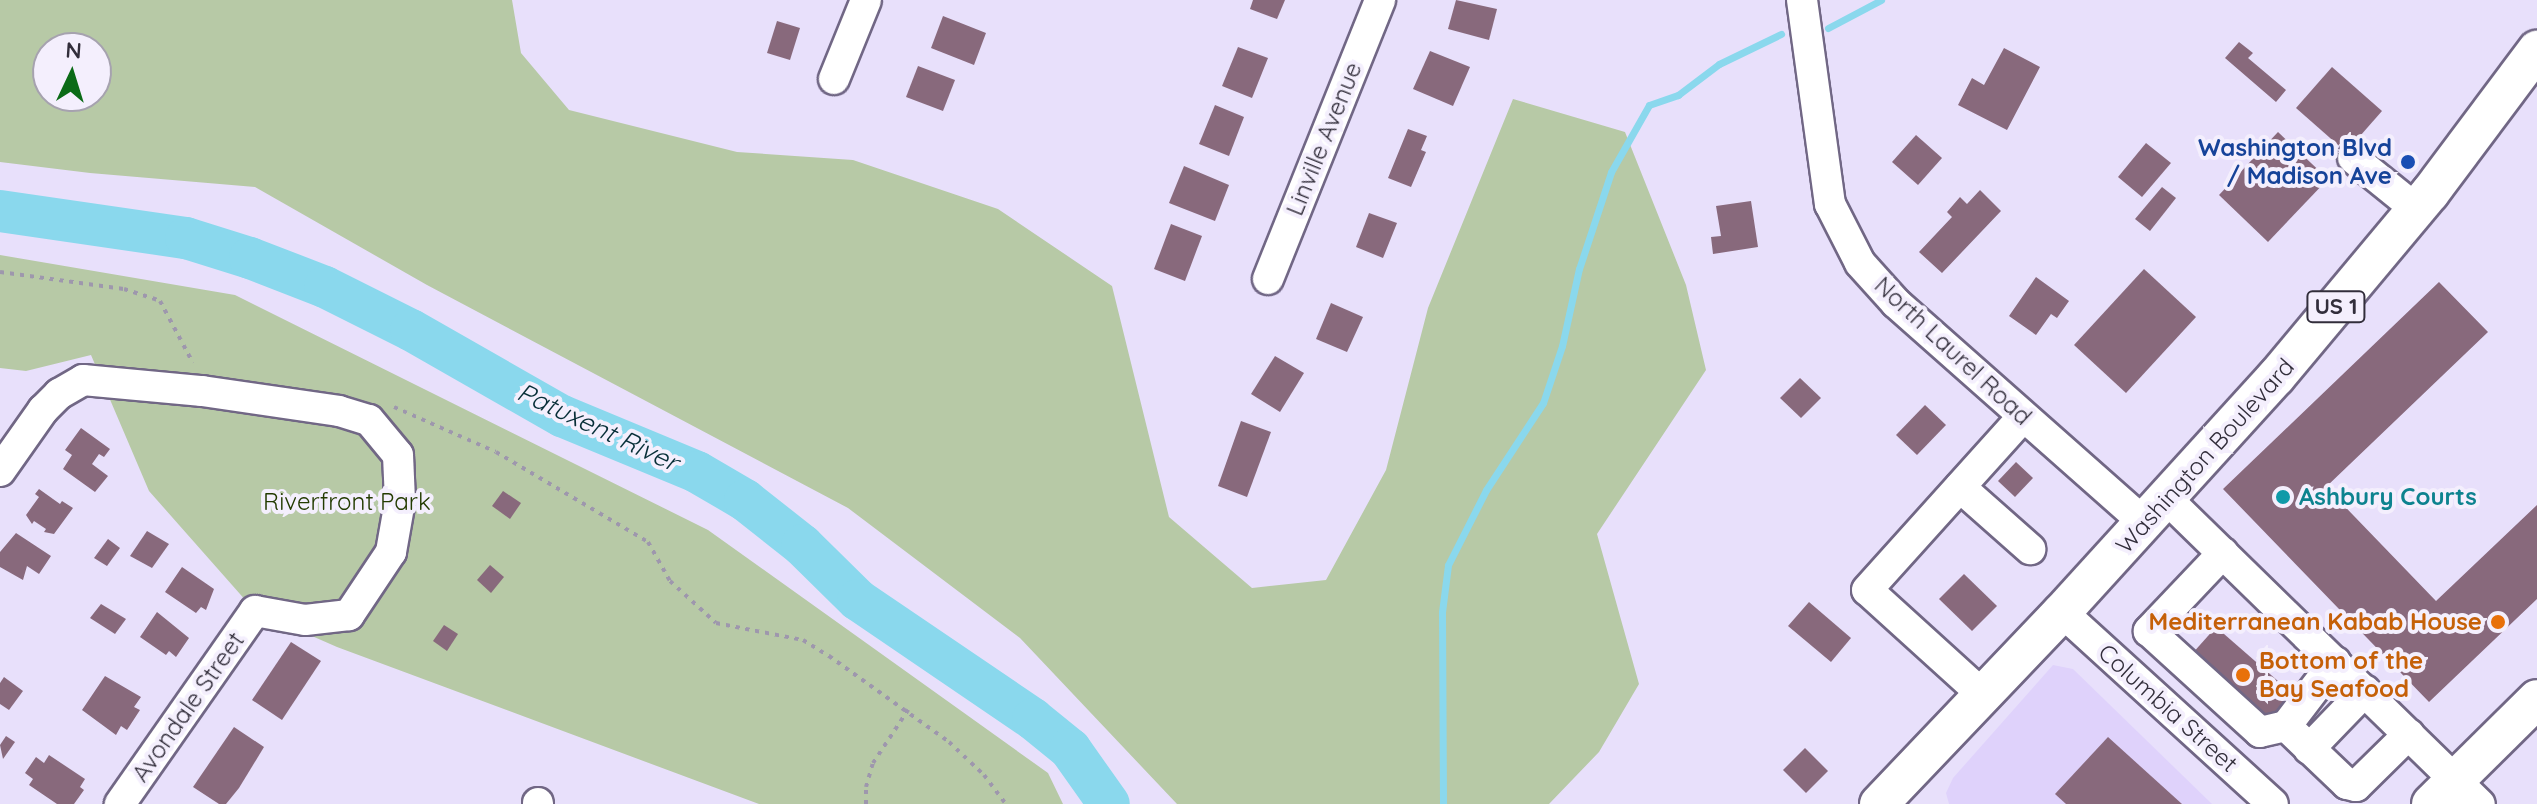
<!DOCTYPE html>
<html>
<head>
<meta charset="utf-8">
<style>
  body { margin:0 }
  #map { position:relative; width:2537px; height:804px; overflow:hidden; background:#e8e0fb; font-family:Quicksand,sans-serif }
  div>[style] { position:absolute }
  .built>* { inset:0; background:#dfd2fb }
  .green>* { inset:0; background:#b7c9a6 }
  .stream>* { height:7px; margin:-3.5px; padding:0 3.5px; transform-origin:3.5px; border-radius:3.5px; background:#8ad8ed }
  .river>* { height:42px; margin:-21px; padding:0 21px; transform-origin:21px; border-radius:21px; background:#8ad8ed }
  .building>* { inset:0; background:#88697c }
  .path>* { height:4px; margin-top:-2px; transform-origin:0; background:repeating-linear-gradient(90deg,#9e97ad 0 4px,transparent 0 10px) }
  .roads { filter:drop-shadow(2px 0 #716785) drop-shadow(-2px 0 #716785) drop-shadow(0 2px #716785) drop-shadow(0 -2px #716785) }
  .minor>* { height:30px; margin:-15px; padding:0 15px; transform-origin:15px; border-radius:15px; background:#fff }
  .major>* { height:38px; margin:-19px; padding:0 19px; transform-origin:19px; border-radius:19px; background:#fff }
  .dots>* { width:22px; height:22px; translate:-50% -50%; box-sizing:border-box; border:4px solid #f4effd; border-radius:50% }
  span { translate:-50% -50%; white-space:nowrap; text-align:center; line-height:1.15; -webkit-text-stroke:8px #f4effd; paint-order:stroke }
  .shield-label span { padding:2px 6px; background:#f4effd; border:2px solid; border-radius:6px; -webkit-text-stroke-width:0 }
  .shield-label { font-size:22px; color:#322e3b; font-weight:700 }
  .street-label { font-size:24px; color:#322e3b }
  .transit-label { font-size:24px; color:#164399; font-weight:700 }
  .right { translate:-100% -50%; text-align:right }
  .culture-label { font-size:24px; color:#0d838f; font-weight:700 }
  .left { translate:0 -50%; text-align:left }
  .park-label { font-size:24px; color:#233b00 }
  .food-label { font-size:24px; color:#c56008; font-weight:700 }
  .water-label { font-size:26px; color:#082f38; font-style:italic }
  .north { position:absolute; left:32px; top:32px; width:80px; height:80px; box-sizing:border-box; background:#f4effd; border:2px solid #a6a2af; border-radius:50%; rotate:4deg; font-size:22px; font-weight:700; line-height:32px; text-align:center; color:#322e3b }
  .north::after { content:''; display:block; margin:auto; width:28px; height:36px; background:#0b6b17; clip-path:polygon(50% 0,100% 100%,50% 72%,0 100%) }
</style>
</head>
<body>
<div id="map">
  <div class="built">
    <i style="clip-path:polygon(2053px 665px,2073px 669px,2212px 804px,1949px 804px,1946px 793px,1953px 778px)"></i>
  </div>
  <div class="green">
    <i style="clip-path:polygon(evenodd,0 0,512px 0,521px 53px,569px 110px,737px 152px,853px 160px,998px 209px,1112px 286px,1169px 517px,1252px 588px,1326px 580px,1386px 470px,1428px 308px,1513px 99px,1625px 132px,1686px 285px,1706px 370px,1597px 534px,1639px 684px,1599px 752px,1549px 804px,1177px 804px,1020px 638px,848px 508px,427px 285px,255px 187px,90px 173px,0 162px,0 0,96px 48px,96px 96px,48px 96px,48px 48px,96px 48px)"></i>
    <i style="clip-path:polygon(0 255px,235px 295px,708px 530px,1048px 773px,1063px 804px,759px 804px,337px 647px,255px 611px,149px 491px,91px 355px,26px 371px,0 368px)"></i>
  </div>
  <div class="stream">
    <i style="left:1828px;top:28px;width:60px;rotate:-27.8deg"></i>
    <i style="left:1443px;top:804px;width:192px;rotate:-90.3deg"></i>
    <i style="left:1442px;top:612px;width:47px;rotate:-82.7deg"></i>
    <i style="left:1448px;top:565px;width:84px;rotate:-63.1deg"></i>
    <i style="left:1486px;top:490px;width:104px;rotate:-56.8deg"></i>
    <i style="left:1543px;top:403px;width:60px;rotate:-71.6deg"></i>
    <i style="left:1562px;top:346px;width:79px;rotate:-77.6deg"></i>
    <i style="left:1579px;top:269px;width:102px;rotate:-71.7deg"></i>
    <i style="left:1611px;top:172px;width:77px;rotate:-60.4deg"></i>
    <i style="left:1649px;top:105px;width:31px;rotate:-19deg"></i>
    <i style="left:1678px;top:95px;width:51px;rotate:-37.1deg"></i>
    <i style="left:1719px;top:64px;width:69px;rotate:-25.8deg"></i>
  </div>
  <div class="river">
    <i style="left:0;top:211px;width:188px;rotate:8.3deg"></i>
    <i style="left:186px;top:238px;width:67px;rotate:17.4deg"></i>
    <i style="left:250px;top:258px;width:80px;rotate:21.1deg"></i>
    <i style="left:325px;top:287px;width:96px;rotate:26.6deg"></i>
    <i style="left:411px;top:330px;width:174px;rotate:29.7deg"></i>
    <i style="left:562px;top:416px;width:146px;rotate:22.5deg"></i>
    <i style="left:697px;top:472px;width:56px;rotate:30.3deg"></i>
    <i style="left:745px;top:500px;width:73px;rotate:38.3deg"></i>
    <i style="left:802px;top:545px;width:78px;rotate:44.5deg"></i>
    <i style="left:858px;top:600px;width:212px;rotate:34.2deg"></i>
    <i style="left:1033px;top:719px;width:48px;rotate:39deg"></i>
    <i style="left:1070px;top:749px;width:67px;rotate:54.7deg"></i>
  </div>
  <div class="building">
    <i style="clip-path:polygon(1253px 0,1285px 0,1277px 19px,1250px 9px)"></i>
    <i style="clip-path:polygon(1456px 0,1497px 9px,1489px 40px,1448px 29px)"></i>
    <i style="clip-path:polygon(943px 16px,986px 33px,974px 65px,931px 48px)"></i>
    <i style="clip-path:polygon(777px 21px,800px 28px,790px 60px,767px 53px)"></i>
    <i style="clip-path:polygon(2239px 42px,2253px 53px,2248px 58px,2286px 90px,2276px 102px,2225px 58px)"></i>
    <i style="clip-path:polygon(1238px 47px,1268px 58px,1252px 98px,1222px 86px)"></i>
    <i style="clip-path:polygon(2004px 48px,2040px 67px,2007px 130px,1958px 105px,1972px 78px,1984px 85px)"></i>
    <i style="clip-path:polygon(1430px 51px,1470px 67px,1453px 106px,1413px 89px)"></i>
    <i style="clip-path:polygon(918px 66px,955px 80px,943px 111px,906px 97px)"></i>
    <i style="clip-path:polygon(2332px 67px,2382px 111px,2346px 152px,2296px 108px)"></i>
    <i style="clip-path:polygon(1215px 105px,1244px 117px,1229px 156px,1199px 144px)"></i>
    <i style="clip-path:polygon(1408px 129px,1427px 136px,1421px 150px,1426px 152px,1411px 187px,1388px 178px)"></i>
    <i style="clip-path:polygon(2278px 132px,2328px 179px,2268px 242px,2219px 195px)"></i>
    <i style="clip-path:polygon(1916px 135px,1942px 158px,1918px 185px,1892px 162px)"></i>
    <i style="clip-path:polygon(2146px 143px,2171px 163px,2142px 197px,2118px 177px)"></i>
    <i style="clip-path:polygon(1184px 166px,1229px 185px,1215px 221px,1169px 203px)"></i>
    <i style="clip-path:polygon(2162px 187px,2176px 198px,2150px 231px,2135px 219px)"></i>
    <i style="clip-path:polygon(1980px 190px,2001px 211px,1942px 273px,1919px 252px,1952px 217px,1947px 212px,1960px 197px,1967px 204px)"></i>
    <i style="clip-path:polygon(1751px 201px,1758px 247px,1713px 254px,1711px 237px,1721px 236px,1716px 206px)"></i>
    <i style="clip-path:polygon(1369px 213px,1397px 223px,1383px 258px,1356px 247px)"></i>
    <i style="clip-path:polygon(1171px 224px,1202px 236px,1185px 281px,1154px 269px)"></i>
    <i style="clip-path:polygon(2144px 269px,2196px 317px,2126px 393px,2074px 345px)"></i>
    <i style="clip-path:polygon(2036px 277px,2069px 301px,2057px 318px,2051px 314px,2036px 335px,2009px 316px)"></i>
    <i style="clip-path:polygon(2439px 282px,2488px 332px,2326px 487px,2436px 601px,2537px 505px,2537px 599px,2429px 702px,2223px 489px)"></i>
    <i style="clip-path:polygon(1331px 303px,1363px 317px,1347px 352px,1316px 339px)"></i>
    <i style="clip-path:polygon(1275px 356px,1304px 373px,1280px 412px,1251px 394px)"></i>
    <i style="clip-path:polygon(1800px 378px,1821px 398px,1801px 418px,1780px 398px)"></i>
    <i style="clip-path:polygon(1925px 405px,1946px 425px,1917px 455px,1896px 435px)"></i>
    <i style="clip-path:polygon(1241px 421px,1271px 432px,1247px 497px,1218px 486px)"></i>
    <i style="clip-path:polygon(81px 428px,110px 449px,104px 457px,99px 454px,92px 464px,108px 476px,95px 492px,63px 469px,72px 455px,65px 450px)"></i>
    <i style="clip-path:polygon(2016px 462px,2033px 478px,2015px 497px,1998px 481px)"></i>
    <i style="clip-path:polygon(39px 489px,60px 504px,62px 501px,73px 508px,54px 534px,44px 532px,46px 529px,34px 521px,32px 524px,26px 515px,39px 497px,35px 494px)"></i>
    <i style="clip-path:polygon(503px 491px,521px 503px,510px 519px,492px 506px)"></i>
    <i style="clip-path:polygon(147px 531px,169px 544px,152px 568px,130px 556px)"></i>
    <i style="clip-path:polygon(16px 533px,51px 556px,39px 574px,27px 566px,23px 580px,0 567px,0 552px)"></i>
    <i style="clip-path:polygon(108px 539px,120px 548px,107px 566px,94px 558px)"></i>
    <i style="clip-path:polygon(490px 565px,504px 577px,491px 593px,477px 580px)"></i>
    <i style="clip-path:polygon(182px 567px,214px 589px,206px 610px,201px 607px,196px 613px,165px 592px)"></i>
    <i style="clip-path:polygon(1964px 574px,1997px 606px,1972px 631px,1939px 599px)"></i>
    <i style="clip-path:polygon(1809px 602px,1851px 638px,1831px 662px,1788px 626px)"></i>
    <i style="clip-path:polygon(101px 604px,126px 619px,115px 634px,90px 618px)"></i>
    <i style="clip-path:polygon(157px 612px,189px 638px,176px 657px,169px 651px,166px 655px,140px 637px)"></i>
    <i style="clip-path:polygon(444px 625px,458px 634px,447px 651px,433px 641px)"></i>
    <i style="clip-path:polygon(2216px 627px,2294px 695px,2270px 724px,2191px 655px)"></i>
    <i style="clip-path:polygon(291px 642px,321px 661px,282px 720px,252px 700px)"></i>
    <i style="clip-path:polygon(105px 676px,141px 697px,134px 707px,140px 710px,127px 730px,121px 726px,116px 735px,82px 710px)"></i>
    <i style="clip-path:polygon(4px 677px,23px 691px,9px 710px,0 704px,0 683px)"></i>
    <i style="clip-path:polygon(234px 727px,264px 747px,239px 788px,226px 804px,219px 804px,193px 787px)"></i>
    <i style="clip-path:polygon(6px 736px,15px 742px,3px 759px,0 745px)"></i>
    <i style="clip-path:polygon(2108px 737px,2182px 804px,2066px 804px,2055px 794px)"></i>
    <i style="clip-path:polygon(1805px 748px,1828px 771px,1806px 793px,1783px 770px)"></i>
    <i style="clip-path:polygon(49px 755px,85px 779px,80px 787px,84px 790px,74px 804px,57px 804px,29px 785px,33px 779px,25px 773px,36px 757px,44px 763px)"></i>
  </div>
  <div class="path">
    <i style="left:0;top:272px;width:125px;rotate:7.8deg"></i>
    <i style="left:124px;top:289px;width:38px;rotate:18deg"></i>
    <i style="left:160px;top:301px;width:70px;rotate:62deg"></i>
    <i style="left:394px;top:407px;width:111px;rotate:23.8deg"></i>
    <i style="left:496px;top:452px;width:177px;rotate:30.6deg"></i>
    <i style="left:648px;top:542px;width:45px;rotate:60.6deg"></i>
    <i style="left:670px;top:581px;width:62px;rotate:42.4deg"></i>
    <i style="left:716px;top:623px;width:89px;rotate:11.1deg"></i>
    <i style="left:803px;top:640px;width:31px;rotate:32deg"></i>
    <i style="left:829px;top:656px;width:148px;rotate:35.6deg"></i>
    <i style="left:949px;top:742px;width:48px;rotate:43.3deg"></i>
    <i style="left:984px;top:775px;width:36px;rotate:53deg"></i>
    <i style="left:866px;top:804px;width:17px;rotate:-90deg"></i>
    <i style="left:866px;top:787px;width:25px;rotate:-74deg"></i>
    <i style="left:873px;top:763px;width:64px;rotate:-56.6deg"></i>
  </div>
  <div class="roads">
    <div class="minor">
      <i style="left:1802px;top:0;width:206px;rotate:82.2deg"></i>
      <i style="left:1830px;top:204px;width:66px;rotate:63deg"></i>
      <i style="left:1860px;top:263px;width:54px;rotate:48deg"></i>
      <i style="left:1896px;top:303px;width:332px;rotate:41.5deg"></i>
      <i style="left:834px;top:79px;width:85px;rotate:-67.9deg"></i>
      <i style="left:2353px;top:158px;width:81px;rotate:39deg"></i>
      <i style="left:1268px;top:279px;width:301px;rotate:-68.1deg"></i>
      <i style="left:0;top:471px;width:75px;rotate:-54.8deg"></i>
      <i style="left:43px;top:410px;width:23px;rotate:-45deg"></i>
      <i style="left:59px;top:394px;width:28px;rotate:-30deg"></i>
      <i style="left:83px;top:380px;width:120px;rotate:5.3deg"></i>
      <i style="left:202px;top:391px;width:138px;rotate:8.3deg"></i>
      <i style="left:339px;top:411px;width:31px;rotate:17deg"></i>
      <i style="left:369px;top:420px;width:45px;rotate:50.4deg"></i>
      <i style="left:398px;top:455px;width:46px;rotate:87.5deg"></i>
      <i style="left:400px;top:501px;width:52px;rotate:100deg"></i>
      <i style="left:391px;top:552px;width:76px;rotate:123.7deg"></i>
      <i style="left:349px;top:615px;width:44px;rotate:173.5deg"></i>
      <i style="left:305px;top:620px;width:51px;rotate:-169.8deg"></i>
      <i style="left:255px;top:611px;width:236px;rotate:125deg"></i>
      <i style="left:1960px;top:487px;width:94px;rotate:41.5deg"></i>
      <i style="left:2167px;top:499px;width:437px;rotate:44.3deg"></i>
      <i style="left:2223px;top:553px;width:108px;rotate:133.5deg"></i>
      <i style="left:2149px;top:631px;width:150px;rotate:42.3deg"></i>
      <i style="left:2260px;top:732px;width:27px;rotate:-13deg"></i>
      <i style="left:2286px;top:726px;width:84px;rotate:43.6deg"></i>
      <i style="left:2347px;top:784px;width:9px;rotate:13deg"></i>
      <i style="left:2356px;top:786px;width:74px;rotate:-44.5deg"></i>
      <i style="left:2062px;top:612px;width:285px;rotate:42.3deg"></i>
      <i style="left:1983px;top:695px;width:156px;rotate:-137.8deg"></i>
      <i style="left:1867px;top:590px;width:233px;rotate:-48deg"></i>
      <i style="left:2286px;top:726px;width:81px;rotate:-52.6deg"></i>
      <i style="left:2309px;top:749px;width:81px;rotate:-46deg"></i>
      <i style="left:538px;top:804px;width:1px;rotate:-90deg"></i>
    </div>
    <div class="major">
      <i style="left:1879px;top:804px;width:265px;rotate:-46.4deg"></i>
      <i style="left:2062px;top:612px;width:318px;rotate:-47.7deg"></i>
      <i style="left:2276px;top:377px;width:240px;rotate:-50.1deg"></i>
      <i style="left:2430px;top:193px;width:179px;rotate:-53.2deg"></i>
      <i style="left:2431px;top:804px;width:149px;rotate:-44.7deg"></i>
    </div>
  </div>
  <div class="dots">
    <i style="left:2408px;top:162px;background:#1a4fb4"></i>
    <i style="left:2283px;top:497px;background:#0f9aa8"></i>
    <i style="left:2498px;top:622px;background:#e8710a"></i>
    <i style="left:2243px;top:675px;background:#e8710a"></i>
  </div>
  <div class="shield-label">
    <span style="left:2336px;top:307px">US 1</span>
  </div>
  <div class="street-label">
    <span style="left:1324px;top:139px;rotate:-68deg">Linville Avenue</span>
    <span style="left:1953px;top:351px;rotate:43deg">North Laurel Road</span>
    <span style="left:2205px;top:456px;rotate:-48deg">Washington Boulevard</span>
    <span style="left:188px;top:707px;rotate:-55deg">Avondale Street</span>
    <span style="left:2168px;top:708px;rotate:42deg">Columbia Street</span>
  </div>
  <div class="transit-label">
    <span class="right" style="left:2392px;top:162px">Washington Blvd<br>/ Madison Ave</span>
  </div>
  <div class="culture-label">
    <span class="left" style="left:2299px;top:497px">Ashbury Courts</span>
  </div>
  <div class="park-label">
    <span style="left:347px;top:502px">Riverfront Park</span>
  </div>
  <div class="food-label">
    <span class="right" style="left:2482px;top:622px">Mediterranean Kabab House</span>
    <span class="left" style="left:2259px;top:675px">Bottom of the<br>Bay Seafood</span>
  </div>
  <div class="water-label">
    <span style="left:598px;top:427px;rotate:25deg">Patuxent River</span>
  </div>
  <div class="north">N</div>
</div>
</body>
</html>
